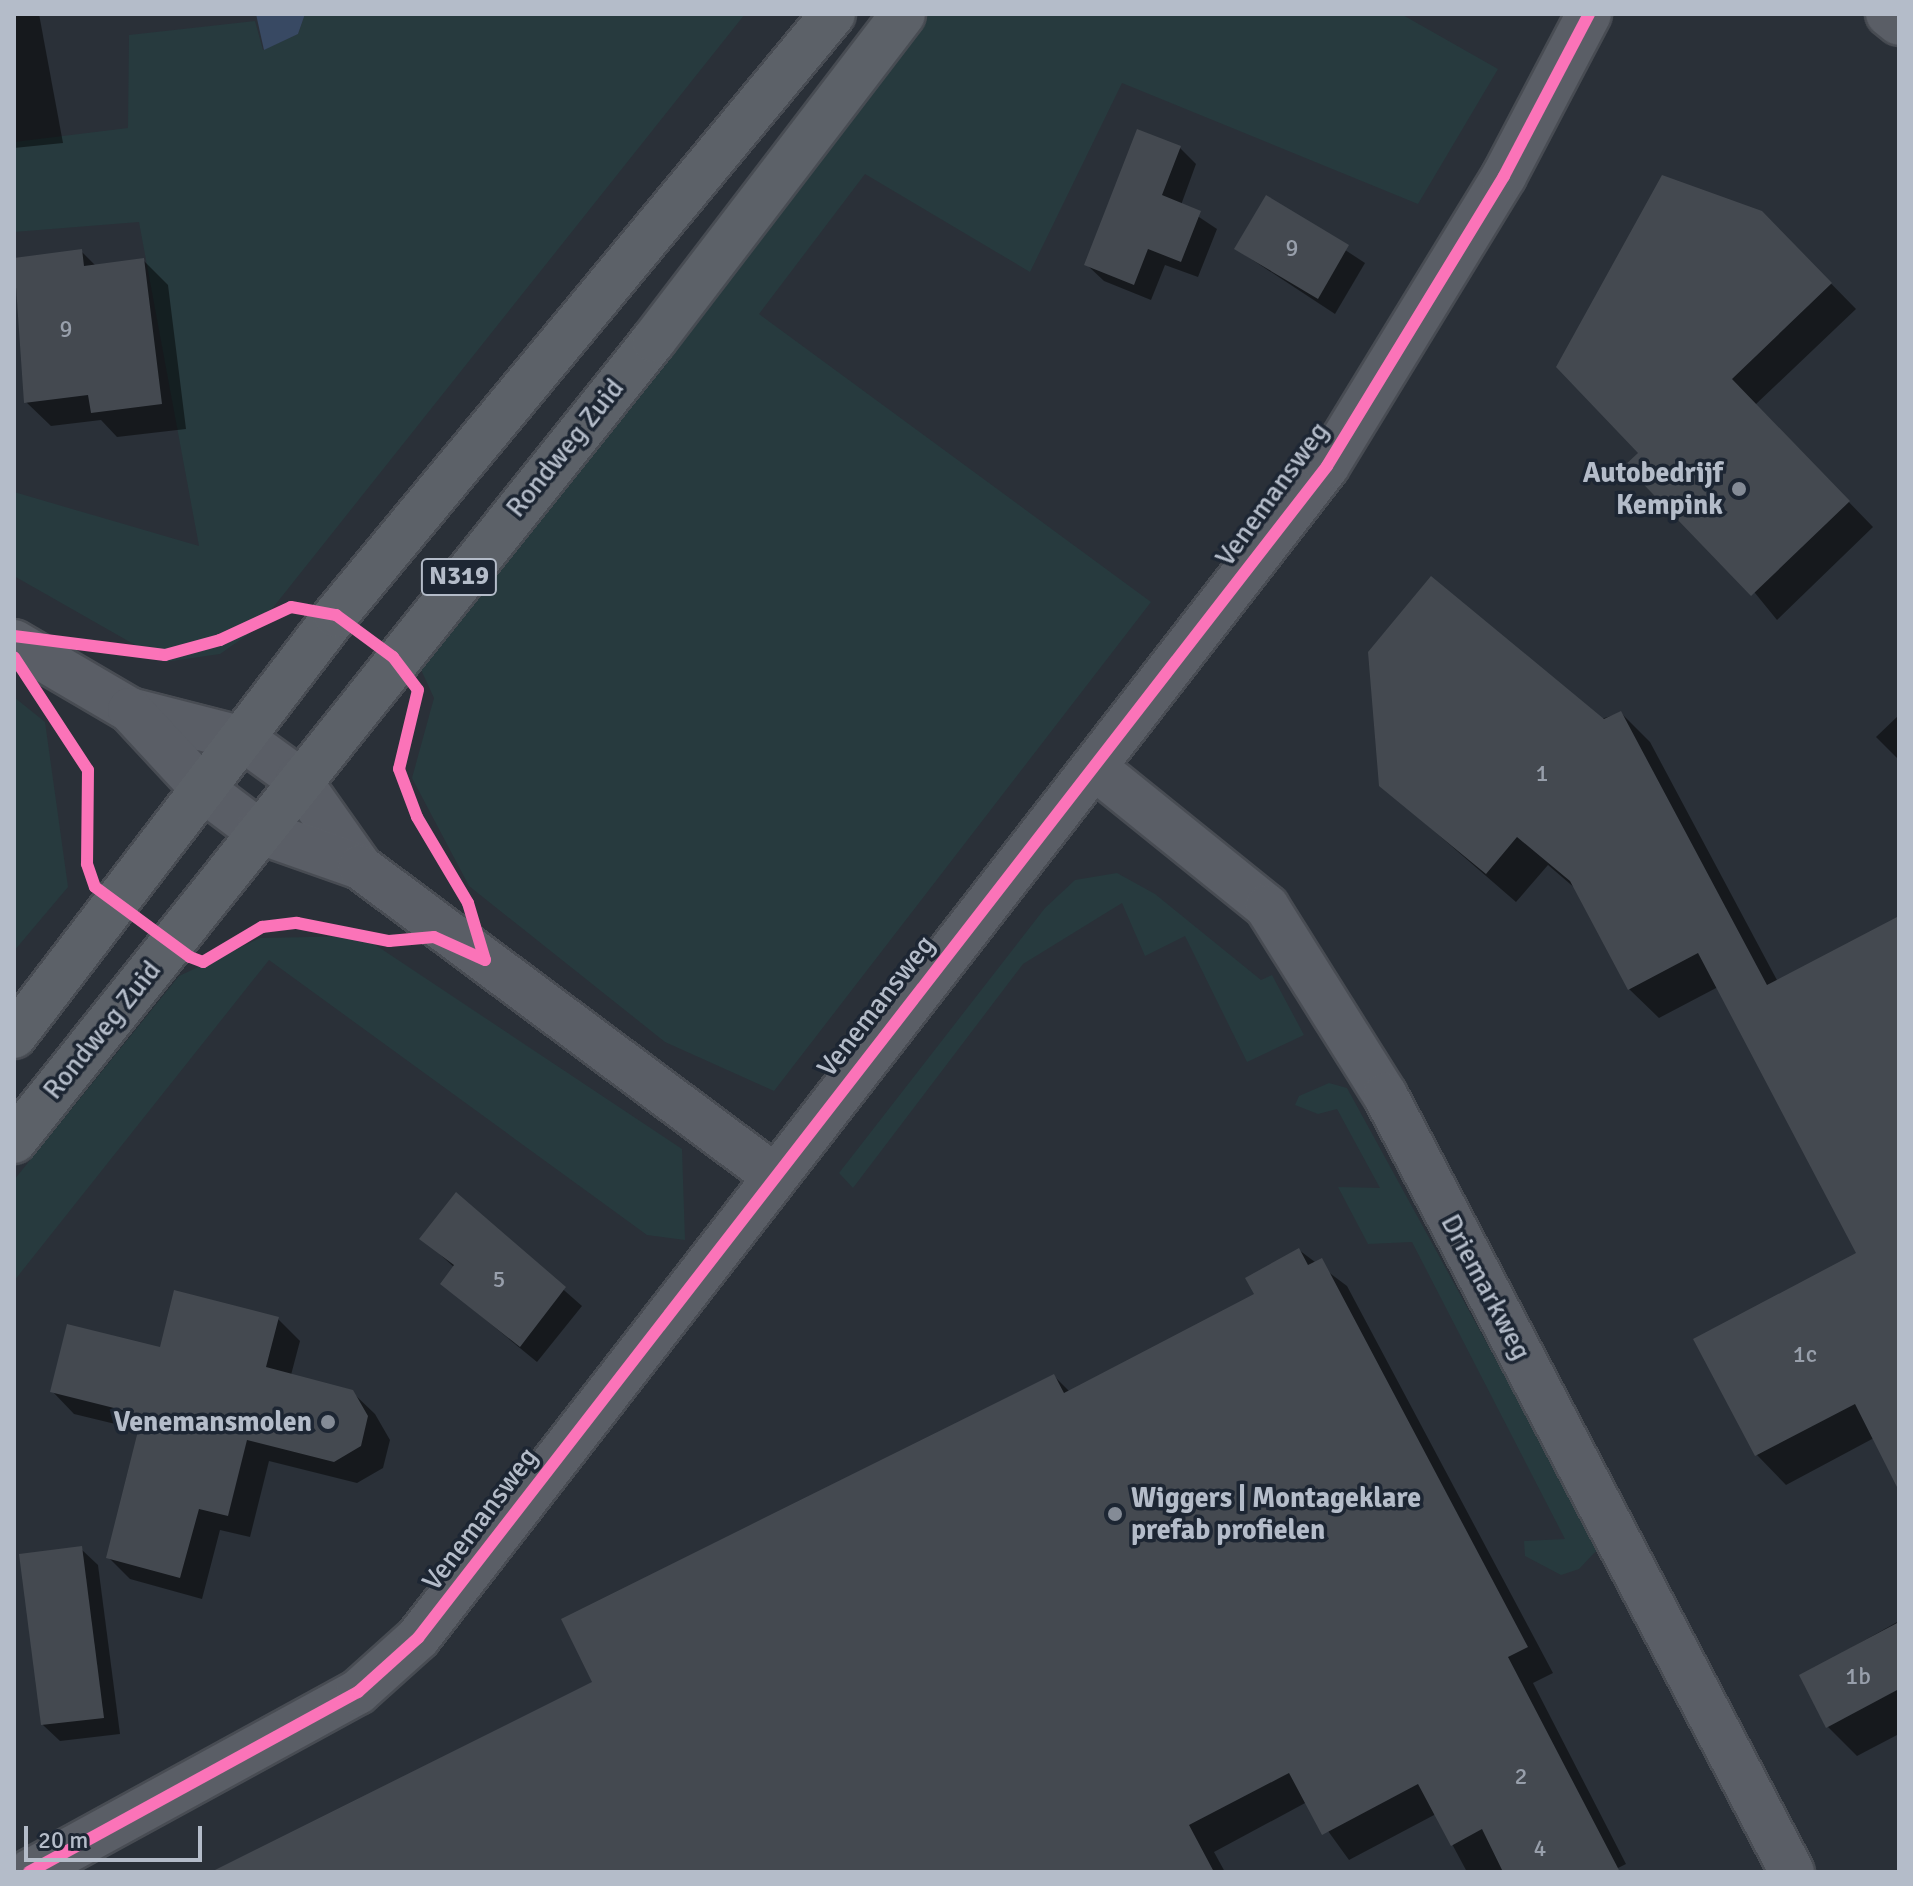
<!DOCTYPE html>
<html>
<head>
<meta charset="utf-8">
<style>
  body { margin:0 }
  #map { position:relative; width:1913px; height:1886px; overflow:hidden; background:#2a3038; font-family:Signika,sans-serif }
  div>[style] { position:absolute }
  .green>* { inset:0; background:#273a3e }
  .water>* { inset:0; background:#384963 }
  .shadow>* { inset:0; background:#0007 }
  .building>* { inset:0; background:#444950 }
  .roads { filter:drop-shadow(2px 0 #484c53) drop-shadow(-2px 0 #484c53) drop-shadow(0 2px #484c53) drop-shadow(0 -2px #484c53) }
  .minor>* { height:44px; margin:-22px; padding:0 22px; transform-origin:22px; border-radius:22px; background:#5a5e66 }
  .major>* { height:44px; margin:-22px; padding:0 22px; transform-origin:22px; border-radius:22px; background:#5c6168 }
  .cycleway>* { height:12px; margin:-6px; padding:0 6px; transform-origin:6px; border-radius:6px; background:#fb73b8 }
  .dots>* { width:22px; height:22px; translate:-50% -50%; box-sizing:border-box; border:4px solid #1d2633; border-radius:50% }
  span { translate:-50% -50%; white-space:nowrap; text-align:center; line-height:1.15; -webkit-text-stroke:7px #1d2633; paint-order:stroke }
  .number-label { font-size:24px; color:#989fab }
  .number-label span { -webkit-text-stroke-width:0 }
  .shield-label span { padding:2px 6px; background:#1d2633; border:2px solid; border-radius:6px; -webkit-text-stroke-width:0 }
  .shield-label { font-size:26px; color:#b4bcc9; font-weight:700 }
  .street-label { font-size:28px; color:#b4bcc9 }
  .poi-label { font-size:28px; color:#b4bcc9; font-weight:700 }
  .right { translate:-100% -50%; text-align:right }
  .left { translate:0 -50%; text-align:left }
  .frame { position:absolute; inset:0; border:16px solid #b4bcc9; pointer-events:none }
  .scale { position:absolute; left:24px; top:1826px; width:178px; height:36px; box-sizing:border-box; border:4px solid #b4bcc9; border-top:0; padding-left:10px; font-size:24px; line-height:28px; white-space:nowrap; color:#b4bcc9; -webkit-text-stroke:6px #1d2633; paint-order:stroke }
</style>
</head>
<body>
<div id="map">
  <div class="green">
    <i style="clip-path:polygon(305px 14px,745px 14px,256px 629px,220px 654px,165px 662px,14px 576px,14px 492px,199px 546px,139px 222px,14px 232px,14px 142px,128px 128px,129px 35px,255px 21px,263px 50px,298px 34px)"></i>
    <i style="clip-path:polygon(923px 14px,1401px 14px,1498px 69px,1418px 204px,1122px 83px,1030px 272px,865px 174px,759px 314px,1151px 602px,774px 1091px,665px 1042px,469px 886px,412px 778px,434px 698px,417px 661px)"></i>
    <i style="clip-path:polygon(14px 697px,45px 722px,68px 887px,14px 951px)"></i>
    <i style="clip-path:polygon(1117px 873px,1155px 894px,1261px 980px,1272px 975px,1304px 1035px,1247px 1062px,1185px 936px,1145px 956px,1122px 903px,1023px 964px,853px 1188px,839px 1173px,1045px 908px,1075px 880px)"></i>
    <i style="clip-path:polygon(362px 936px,682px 1149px,685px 1240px,647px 1235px,269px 960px,14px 1281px,14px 1180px,179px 976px,260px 938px)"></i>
    <i style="clip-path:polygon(1329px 1083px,1347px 1088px,1599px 1548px,1579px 1569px,1561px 1575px,1525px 1556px,1524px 1541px,1565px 1539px,1412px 1242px,1368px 1244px,1338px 1187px,1380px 1188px,1337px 1109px,1318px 1114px,1295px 1105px,1299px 1096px)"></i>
  </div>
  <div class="water">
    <i style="clip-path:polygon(256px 14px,305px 14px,298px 34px,264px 50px)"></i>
  </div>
  <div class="shadow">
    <i style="clip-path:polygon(14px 14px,39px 14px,63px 143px,14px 148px)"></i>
    <i style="clip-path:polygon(1180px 148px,1196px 164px,1181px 205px,1217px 229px,1198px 277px,1165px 265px,1151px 300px,1104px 281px,1087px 265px)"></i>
    <i style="clip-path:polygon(1266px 198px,1365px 263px,1335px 314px,1236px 249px)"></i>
    <i style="clip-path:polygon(1761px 212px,1856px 309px,1755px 405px,1873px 527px,1777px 620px,1641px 453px)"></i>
    <i style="clip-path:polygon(81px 251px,96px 266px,143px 260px,168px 285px,186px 429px,117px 437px,101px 420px,51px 426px,26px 402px,14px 260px)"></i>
    <i style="clip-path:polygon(1621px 713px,1650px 742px,1778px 982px,1899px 919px,1899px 1487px,1874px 1438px,1786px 1485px,1757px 1455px,1695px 1340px,1858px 1254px,1718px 987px,1659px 1018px,1629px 989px,1576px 889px,1548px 865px,1516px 902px,1381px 785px)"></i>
    <i style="clip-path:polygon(1899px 715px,1899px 760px,1876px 737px)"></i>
    <i style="clip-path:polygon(456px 1195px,582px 1306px,537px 1362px,442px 1284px,455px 1268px,422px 1238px)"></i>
    <i style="clip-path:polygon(1299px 1250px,1347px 1286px,1553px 1673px,1533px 1683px,1626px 1864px,1610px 1872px,1467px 1872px,1436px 1814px,1349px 1860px,1307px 1802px,1214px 1852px,1225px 1872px,215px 1872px,595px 1683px,1054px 1376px,1070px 1392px,1257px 1295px)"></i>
    <i style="clip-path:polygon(278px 1319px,300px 1341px,291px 1375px,352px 1392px,375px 1414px,390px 1440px,383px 1468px,357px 1483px,269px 1461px,250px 1537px,220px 1530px,202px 1599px,130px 1579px,108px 1557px,140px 1430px,74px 1414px,52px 1391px,162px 1349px)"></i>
    <i style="clip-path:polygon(81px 1549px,98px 1565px,120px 1734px,60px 1741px,43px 1725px)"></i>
    <i style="clip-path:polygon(1899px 1621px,1899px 1734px,1857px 1756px,1828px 1727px,1801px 1676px)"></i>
  </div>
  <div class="building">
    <i style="clip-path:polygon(1137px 129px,1181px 146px,1162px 195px,1201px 211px,1181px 262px,1148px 249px,1134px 285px,1084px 265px)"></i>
    <i style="clip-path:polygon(1662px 175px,1762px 211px,1832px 283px,1732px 379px,1850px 501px,1751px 596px,1625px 465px,1638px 453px,1556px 367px)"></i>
    <i style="clip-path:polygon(1266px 195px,1349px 245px,1318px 299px,1234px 249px)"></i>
    <i style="clip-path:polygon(82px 249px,84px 266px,144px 258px,162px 404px,91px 413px,88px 395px,24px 403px,14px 258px)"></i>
    <i style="clip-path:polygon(1431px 576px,1604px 719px,1621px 711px,1767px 985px,1899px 916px,1899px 1491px,1855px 1404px,1755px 1456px,1693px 1339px,1856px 1253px,1698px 953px,1628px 990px,1570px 881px,1517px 837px,1486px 874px,1379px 786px,1368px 652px)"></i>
    <i style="clip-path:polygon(456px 1192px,566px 1287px,520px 1347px,440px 1284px,454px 1265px,419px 1239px)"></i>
    <i style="clip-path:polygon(1299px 1248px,1308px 1265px,1322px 1258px,1528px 1647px,1508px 1657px,1620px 1872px,1503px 1872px,1482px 1829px,1451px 1846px,1418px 1784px,1322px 1835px,1289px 1773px,1189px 1825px,1214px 1872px,211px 1872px,592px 1682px,561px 1619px,1054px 1374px,1064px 1393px,1254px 1294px,1245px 1278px)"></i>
    <i style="clip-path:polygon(174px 1290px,279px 1317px,266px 1367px,353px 1390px,368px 1416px,361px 1446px,334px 1462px,247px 1440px,228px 1516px,199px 1509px,180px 1578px,106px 1558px,142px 1415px,50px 1392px,67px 1324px,160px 1347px)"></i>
    <i style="clip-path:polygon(82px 1546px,104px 1718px,41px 1725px,19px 1554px)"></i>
    <i style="clip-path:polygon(1899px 1622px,1899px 1689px,1826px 1728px,1799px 1675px)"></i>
  </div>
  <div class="roads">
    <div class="minor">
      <i style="left:1888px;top:14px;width:14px;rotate:39deg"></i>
      <i style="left:14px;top:642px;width:134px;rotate:30.4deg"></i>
      <i style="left:130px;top:710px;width:117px;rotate:14.4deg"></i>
      <i style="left:243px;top:739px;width:68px;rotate:36deg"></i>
      <i style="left:298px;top:779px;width:108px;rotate:54.8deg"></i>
      <i style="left:130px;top:710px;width:110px;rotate:47.2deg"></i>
      <i style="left:205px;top:791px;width:66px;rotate:37deg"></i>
      <i style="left:258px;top:831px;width:108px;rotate:19.4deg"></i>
      <i style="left:360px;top:867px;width:515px;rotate:36.71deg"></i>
      <i style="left:1095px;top:768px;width:221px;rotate:38.9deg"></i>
      <i style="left:1267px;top:907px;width:222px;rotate:57.9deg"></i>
      <i style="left:1385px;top:1095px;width:877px;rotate:62.35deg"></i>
      <i style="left:29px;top:1872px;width:375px;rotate:-28.7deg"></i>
      <i style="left:358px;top:1692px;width:81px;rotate:-42deg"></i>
      <i style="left:418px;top:1638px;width:1483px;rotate:-52.2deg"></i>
      <i style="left:1327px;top:466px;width:340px;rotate:-58.6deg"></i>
      <i style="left:1504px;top:176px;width:183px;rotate:-62.3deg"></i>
    </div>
    <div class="major">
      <i style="left:14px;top:1036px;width:530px;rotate:-52.59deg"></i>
      <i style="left:336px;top:615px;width:780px;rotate:-50.41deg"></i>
      <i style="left:14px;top:1141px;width:1025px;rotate:-51.38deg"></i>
      <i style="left:654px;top:340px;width:410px;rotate:-52.6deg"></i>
    </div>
  </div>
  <div class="cycleway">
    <i style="left:14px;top:636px;width:152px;rotate:7.2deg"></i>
    <i style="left:165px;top:655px;width:57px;rotate:-15.3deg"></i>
    <i style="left:220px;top:640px;width:78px;rotate:-24.9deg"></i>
    <i style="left:291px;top:607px;width:46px;rotate:10.1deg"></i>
    <i style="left:336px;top:615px;width:71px;rotate:36.4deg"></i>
    <i style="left:393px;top:657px;width:41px;rotate:52.9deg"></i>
    <i style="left:418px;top:690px;width:81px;rotate:103.5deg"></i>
    <i style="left:399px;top:769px;width:51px;rotate:69.4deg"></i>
    <i style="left:417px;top:817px;width:100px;rotate:59.3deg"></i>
    <i style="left:468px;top:903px;width:59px;rotate:73.4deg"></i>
    <i style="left:14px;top:657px;width:135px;rotate:56.8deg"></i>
    <i style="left:88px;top:770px;width:94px;rotate:90.6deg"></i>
    <i style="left:87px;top:864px;width:24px;rotate:71deg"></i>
    <i style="left:95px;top:887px;width:118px;rotate:36.4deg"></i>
    <i style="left:190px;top:957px;width:14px;rotate:21deg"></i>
    <i style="left:203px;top:962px;width:69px;rotate:-30.7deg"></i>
    <i style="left:262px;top:927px;width:35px;rotate:-7deg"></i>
    <i style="left:297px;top:923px;width:94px;rotate:11.1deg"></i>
    <i style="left:389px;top:941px;width:45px;rotate:-5.1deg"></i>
    <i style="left:434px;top:937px;width:56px;rotate:24.3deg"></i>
    <i style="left:29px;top:1872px;width:375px;rotate:-28.7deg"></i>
    <i style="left:358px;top:1692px;width:81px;rotate:-42deg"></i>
    <i style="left:418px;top:1638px;width:1483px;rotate:-52.2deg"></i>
    <i style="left:1327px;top:466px;width:340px;rotate:-58.6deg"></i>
    <i style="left:1504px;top:176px;width:183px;rotate:-62.3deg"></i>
  </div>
  <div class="dots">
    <i style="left:1739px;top:489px;background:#848b96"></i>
    <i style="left:328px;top:1422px;background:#848b96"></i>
    <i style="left:1115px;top:1514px;background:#848b96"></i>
  </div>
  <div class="number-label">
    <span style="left:1292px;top:249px">9</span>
    <span style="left:66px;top:330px">9</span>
    <span style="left:1542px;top:774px">1</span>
    <span style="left:499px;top:1280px">5</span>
    <span style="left:1805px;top:1355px">1c</span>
    <span style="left:1858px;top:1677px">1b</span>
    <span style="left:1521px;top:1777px">2</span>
    <span style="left:1540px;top:1849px">4</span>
  </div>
  <div class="shield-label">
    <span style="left:459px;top:577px">N319</span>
  </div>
  <div class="street-label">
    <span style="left:565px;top:448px;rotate:-51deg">Rondweg Zuid</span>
    <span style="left:1272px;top:494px;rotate:-54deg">Venemansweg</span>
    <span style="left:876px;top:1006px;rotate:-52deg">Venemansweg</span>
    <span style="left:102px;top:1030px;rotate:-51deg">Rondweg Zuid</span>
    <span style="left:1486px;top:1287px;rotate:62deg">Driemarkweg</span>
    <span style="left:480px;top:1519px;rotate:-53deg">Venemansweg</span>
  </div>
  <div class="poi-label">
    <span class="right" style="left:1723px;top:489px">Autobedrijf<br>Kempink</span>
    <span class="right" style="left:312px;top:1422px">Venemansmolen</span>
    <span class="left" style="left:1131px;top:1514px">Wiggers | Montageklare<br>prefab profielen</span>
  </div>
  <div class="frame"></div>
  <div class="scale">20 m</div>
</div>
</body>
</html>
